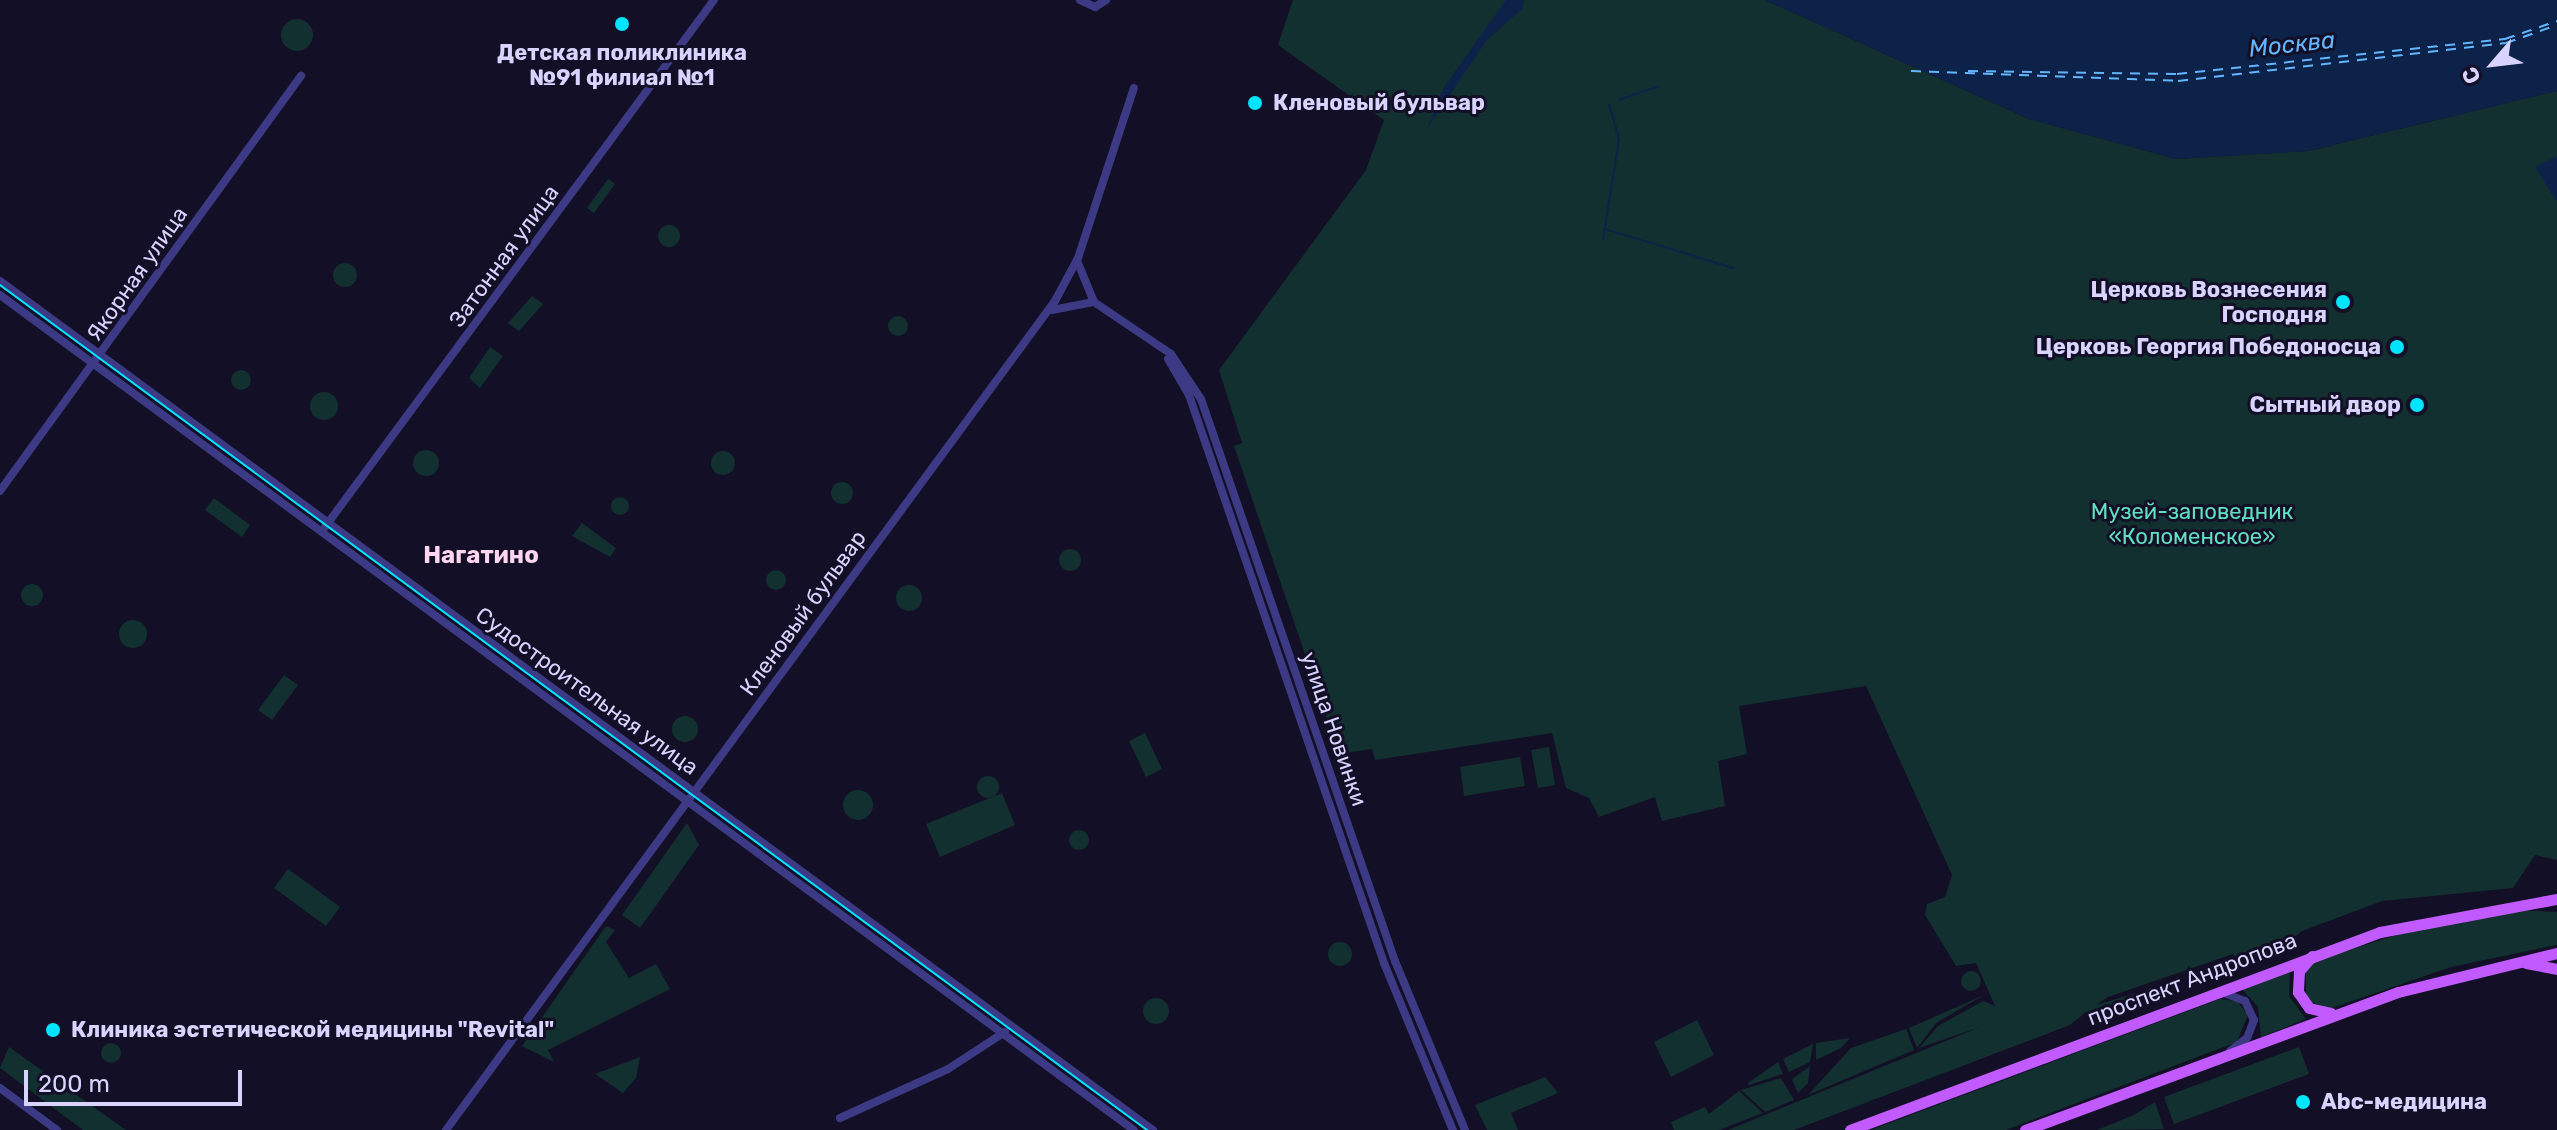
<!DOCTYPE html>
<html>
<head>
<meta charset="utf-8">
<style>
  body { margin:0 }
  #map { position:relative; width:2557px; height:1130px; overflow:hidden; background:#130f26; font-family:Rubik,sans-serif }
  div>[style] { position:absolute }
  .green>* { inset:0; background:#12302f }
  .round { border-radius:50% }
  .water>* { inset:0; background:#0c2248 }
  .stream>* { height:2px; margin:-1px; padding:0 1px; transform-origin:1px; border-radius:1px; background:#0c2248 }
  .ferry>* { height:2px; margin-top:-1px; transform-origin:0; background:repeating-linear-gradient(90deg,#62b6ff 0 10px,transparent 0 18px) }
  .minor>* { height:8px; margin:-4px; padding:0 4px; transform-origin:4px; border-radius:4px; background:#3d3a85 }
  .major>* { height:11px; margin:-5.5px; padding:0 5.5px; transform-origin:5.5px; border-radius:5.5px; background:#c25bff }
  .tram>* { height:2px; margin:-1px; padding:0 1px; transform-origin:1px; border-radius:1px; background:#00e5ff }
  .dots>* { width:22px; height:22px; translate:-50% -50%; box-sizing:border-box; border:4px solid #130f26; border-radius:50% }
  span { translate:-50% -50%; white-space:nowrap; text-align:center; line-height:1.15; -webkit-text-stroke:6px #130f26; paint-order:stroke }
  .poi-label { font-size:22px; color:#d9d4ff; font-weight:700 }
  .left { translate:0 -50%; text-align:left }
  .right { translate:-100% -50%; text-align:right }
  .street-label { font-size:22px; color:#d9d4ff }
  .park-label { font-size:22px; color:#5fe0c0 }
  .water-label { font-size:24px; color:#62b6ff; font-style:italic }
  .neighbourhood-label { font-size:24px; color:#ffd6f0; font-weight:700 }
  .north { position:absolute; left:2453px; top:24px; width:80px; height:80px; -webkit-text-stroke:6px #130f26; paint-order:stroke; rotate:242deg; font-size:22px; font-weight:700; line-height:32px; text-align:center; color:#d9d4ff }
  .north::after { content:''; display:block; margin:auto; width:28px; height:36px; background:#d9d4ff; clip-path:polygon(50% 0,100% 100%,50% 72%,0 100%) }
  .scale { position:absolute; left:24px; top:1070px; width:218px; height:36px; box-sizing:border-box; border:4px solid #d9d4ff; border-top:0; padding-left:10px; font-size:24px; line-height:28px; white-space:nowrap; color:#d9d4ff; -webkit-text-stroke:6px #130f26; paint-order:stroke }
</style>
</head>
<body>
<div id="map">
  <div class="green">
    <i style="clip-path:polygon(1293px 0,1765px 0,2029px 119px,2176px 159px,2308px 151px,2557px 91px,2557px 860px,2535px 855px,2513px 888px,2382px 901px,2302px 931px,2266px 960px,2250px 949px,2239px 965px,2233px 954px,2108px 997px,2096px 1005px,2163px 985px,2173px 992px,2098px 1022px,2086px 1012px,2070px 1025px,1794px 1130px,1728px 1130px,1980px 1027px,1919px 1048px,1938px 1026px,1983px 1001px,1995px 1006px,1976px 963px,1956px 966px,1925px 915px,1927px 904px,1945px 897px,1952px 875px,1866px 686px,1739px 706px,1747px 754px,1718px 761px,1725px 806px,1662px 821px,1655px 797px,1599px 817px,1589px 798px,1566px 788px,1552px 733px,1375px 760px,1372px 749px,1339px 754px,1234px 446px,1242px 443px,1219px 370px,1366px 170px,1384px 120px,1278px 45px)"></i>
    <i class="round" style="left:281px;top:19px;width:32px;height:32px"></i>
    <i style="clip-path:polygon(608px 179px,615px 184px,594px 213px,587px 208px)"></i>
    <i class="round" style="left:658px;top:225px;width:22px;height:22px"></i>
    <i class="round" style="left:333px;top:263px;width:24px;height:24px"></i>
    <i style="clip-path:polygon(532px 296px,543px 304px,519px 331px,508px 323px)"></i>
    <i class="round" style="left:888px;top:316px;width:20px;height:20px"></i>
    <i style="clip-path:polygon(490px 347px,503px 356px,480px 388px,469px 378px)"></i>
    <i class="round" style="left:231px;top:370px;width:20px;height:20px"></i>
    <i class="round" style="left:310px;top:392px;width:28px;height:28px"></i>
    <i class="round" style="left:413px;top:450px;width:26px;height:26px"></i>
    <i class="round" style="left:711px;top:451px;width:24px;height:24px"></i>
    <i class="round" style="left:831px;top:482px;width:22px;height:22px"></i>
    <i class="round" style="left:611px;top:497px;width:18px;height:18px"></i>
    <i style="clip-path:polygon(214px 498px,250px 525px,242px 537px,205px 510px)"></i>
    <i style="clip-path:polygon(582px 523px,616px 548px,610px 557px,572px 536px)"></i>
    <i class="round" style="left:1059px;top:549px;width:22px;height:22px"></i>
    <i class="round" style="left:766px;top:570px;width:20px;height:20px"></i>
    <i class="round" style="left:21px;top:584px;width:22px;height:22px"></i>
    <i class="round" style="left:896px;top:585px;width:26px;height:26px"></i>
    <i class="round" style="left:119px;top:620px;width:28px;height:28px"></i>
    <i style="clip-path:polygon(284px 675px,298px 685px,272px 720px,258px 710px)"></i>
    <i class="round" style="left:672px;top:716px;width:26px;height:26px"></i>
    <i style="clip-path:polygon(1145px 733px,1162px 769px,1146px 777px,1129px 741px)"></i>
    <i style="clip-path:polygon(1549px 747px,1555px 785px,1538px 788px,1531px 750px)"></i>
    <i style="clip-path:polygon(1520px 757px,1525px 786px,1464px 796px,1460px 767px)"></i>
    <i class="round" style="left:977px;top:776px;width:22px;height:22px"></i>
    <i class="round" style="left:843px;top:790px;width:30px;height:30px"></i>
    <i style="clip-path:polygon(1002px 793px,1015px 825px,940px 857px,926px 824px)"></i>
    <i style="clip-path:polygon(687px 823px,699px 845px,640px 928px,622px 915px)"></i>
    <i class="round" style="left:1069px;top:830px;width:20px;height:20px"></i>
    <i style="clip-path:polygon(288px 869px,340px 907px,326px 926px,274px 888px)"></i>
    <i style="clip-path:polygon(2517px 910px,2557px 912px,2557px 945px,2451px 967px,2329px 1009px,2306px 1000px,2306px 966px,2322px 958px,2410px 931px)"></i>
    <i style="clip-path:polygon(606px 926px,615px 930px,606px 942px,629px 978px,656px 964px,670px 989px,548px 1050px,554px 1062px,522px 1046px)"></i>
    <i class="round" style="left:1328px;top:942px;width:24px;height:24px"></i>
    <i style="clip-path:polygon(2290px 971px,2289px 996px,2306px 1019px,2261px 1037px,2258px 1007px,2242px 989px)"></i>
    <i class="round" style="left:1961px;top:971px;width:20px;height:20px"></i>
    <i style="clip-path:polygon(1984px 995px,1936px 1023px,1917px 1048px,1909px 1028px)"></i>
    <i class="round" style="left:1143px;top:998px;width:26px;height:26px"></i>
    <i style="clip-path:polygon(2220px 999px,2237px 1001px,2248px 1015px,2237px 1042px,2006px 1130px,1871px 1130px)"></i>
    <i style="clip-path:polygon(1697px 1020px,1714px 1055px,1671px 1077px,1654px 1042px)"></i>
    <i style="clip-path:polygon(1906px 1029px,1914px 1050px,1808px 1095px,1851px 1048px)"></i>
    <i style="clip-path:polygon(1850px 1038px,1841px 1048px,1816px 1060px,1816px 1043px)"></i>
    <i class="round" style="left:101px;top:1043px;width:20px;height:20px"></i>
    <i style="clip-path:polygon(1813px 1044px,1810px 1062px,1789px 1072px,1783px 1059px)"></i>
    <i style="clip-path:polygon(9px 1047px,126px 1130px,83px 1130px,0 1068px)"></i>
    <i style="clip-path:polygon(2299px 1047px,2309px 1074px,2174px 1124px,2164px 1097px)"></i>
    <i style="clip-path:polygon(640px 1057px,636px 1078px,623px 1093px,595px 1074px)"></i>
    <i style="clip-path:polygon(1778px 1062px,1783px 1074px,1749px 1085px,1748px 1083px)"></i>
    <i style="clip-path:polygon(1810px 1066px,1808px 1083px,1798px 1093px,1792px 1079px)"></i>
    <i style="clip-path:polygon(1545px 1077px,1558px 1093px,1511px 1113px,1518px 1130px,1487px 1130px,1475px 1105px)"></i>
    <i style="clip-path:polygon(1781px 1078px,1794px 1100px,1765px 1112px,1741px 1090px)"></i>
    <i style="clip-path:polygon(1739px 1091px,1763px 1113px,1719px 1130px,1674px 1130px,1671px 1122px,1705px 1107px,1709px 1114px)"></i>
    <i style="clip-path:polygon(2155px 1102px,2164px 1129px,2097px 1130px,2134px 1115px)"></i>
  </div>
  <div class="water">
    <i style="clip-path:polygon(1506px 0,1524px 0,1522px 9px,1486px 41px,1427px 129px,1444px 87px)"></i>
    <i style="clip-path:polygon(1765px 0,2557px 0,2557px 91px,2308px 151px,2176px 159px,2029px 119px)"></i>
    <i style="clip-path:polygon(2557px 156px,2557px 202px,2535px 167px)"></i>
  </div>
  <div class="stream">
    <i style="left:1619px;top:100px;width:42px;rotate:-19.3deg"></i>
    <i style="left:1605px;top:229px;width:134px;rotate:16.9deg"></i>
    <i style="left:1603px;top:239px;width:101px;rotate:-80.9deg"></i>
    <i style="left:1619px;top:139px;width:36px;rotate:-106deg"></i>
  </div>
  <div class="ferry">
    <i style="left:1911px;top:71px;width:267px;rotate:2.1deg"></i>
    <i style="left:2178px;top:81px;width:330px;rotate:-6.6deg"></i>
    <i style="left:2506px;top:43px;width:54px;rotate:-19.4deg"></i>
    <i style="left:1968px;top:71px;width:209px;rotate:0.8deg"></i>
    <i style="left:2177px;top:74px;width:330px;rotate:-6.1deg"></i>
    <i style="left:2505px;top:39px;width:55px;rotate:-19.1deg"></i>
  </div>
  <div class="minor">
    <i style="left:1080px;top:0;width:17px;rotate:25deg"></i>
    <i style="left:1095px;top:7px;width:13px;rotate:-32deg"></i>
    <i style="left:1078px;top:263px;width:42px;rotate:67.7deg"></i>
    <i style="left:1094px;top:302px;width:93px;rotate:34deg"></i>
    <i style="left:1171px;top:354px;width:54px;rotate:56.3deg"></i>
    <i style="left:1201px;top:399px;width:595px;rotate:70.96deg"></i>
    <i style="left:1395px;top:961px;width:183px;rotate:67.5deg"></i>
    <i style="left:0;top:281px;width:1432px;rotate:36.37deg"></i>
    <i style="left:0;top:295px;width:1408px;rotate:36.37deg"></i>
    <i style="left:1052px;top:310px;width:43px;rotate:-10.8deg"></i>
    <i style="left:1168px;top:359px;width:42px;rotate:59.7deg"></i>
    <i style="left:1189px;top:395px;width:601px;rotate:71.05deg"></i>
    <i style="left:1384px;top:963px;width:181px;rotate:67.6deg"></i>
    <i style="left:0;top:491px;width:513px;rotate:-54.05deg"></i>
    <i style="left:325px;top:527px;width:655px;rotate:-53.57deg"></i>
    <i style="left:2224px;top:993px;width:22px;rotate:21deg"></i>
    <i style="left:2245px;top:1001px;width:21px;rotate:65deg"></i>
    <i style="left:2254px;top:1020px;width:19px;rotate:111deg"></i>
    <i style="left:2247px;top:1038px;width:21px;rotate:143deg"></i>
    <i style="left:0;top:1088px;width:71px;rotate:36.4deg"></i>
    <i style="left:840px;top:1118px;width:119px;rotate:-24.4deg"></i>
    <i style="left:948px;top:1069px;width:68px;rotate:-33deg"></i>
    <i style="left:446px;top:1130px;width:1029px;rotate:-53.7deg"></i>
    <i style="left:1055px;top:301px;width:49px;rotate:-61.9deg"></i>
    <i style="left:1078px;top:258px;width:179px;rotate:-71.8deg"></i>
  </div>
  <div class="major">
    <i style="left:2312px;top:956px;width:20px;rotate:131deg"></i>
    <i style="left:2299px;top:971px;width:21px;rotate:93deg"></i>
    <i style="left:2298px;top:992px;width:19px;rotate:55deg"></i>
    <i style="left:2309px;top:1008px;width:22px;rotate:13deg"></i>
    <i style="left:2526px;top:963px;width:32px;rotate:11deg"></i>
    <i style="left:1850px;top:1130px;width:566px;rotate:-20.48deg"></i>
    <i style="left:2380px;top:932px;width:180px;rotate:-10.6deg"></i>
    <i style="left:2025px;top:1130px;width:398px;rotate:-20.3deg"></i>
    <i style="left:2398px;top:992px;width:164px;rotate:-13.8deg"></i>
  </div>
  <div class="tram">
    <i style="left:0;top:285px;width:1425px;rotate:36.38deg"></i>
  </div>
  <div class="dots">
    <i style="left:622px;top:24px;background:#00e5ff"></i>
    <i style="left:1255px;top:103px;background:#00e5ff"></i>
    <i style="left:2343px;top:302px;background:#00e5ff"></i>
    <i style="left:2397px;top:347px;background:#00e5ff"></i>
    <i style="left:2417px;top:405px;background:#00e5ff"></i>
    <i style="left:53px;top:1030px;background:#00e5ff"></i>
    <i style="left:2303px;top:1102px;background:#00e5ff"></i>
  </div>
  <div class="poi-label">
    <span style="left:622px;top:65px">Детская поликлиника<br>№91 филиал №1</span>
    <span class="left" style="left:1273px;top:103px">Кленовый бульвар</span>
    <span class="right" style="left:2327px;top:302px">Церковь Вознесения<br>Господня</span>
    <span class="right" style="left:2381px;top:347px">Церковь Георгия Победоносца</span>
    <span class="right" style="left:2401px;top:405px">Сытный двор</span>
    <span class="left" style="left:71px;top:1030px">Клиника эстетической медицины "Revital"</span>
    <span class="left" style="left:2321px;top:1102px">Abc-медицина</span>
  </div>
  <div class="street-label">
    <span style="left:504px;top:256px;rotate:-54deg">Затонная улица</span>
    <span style="left:137px;top:274px;rotate:-55deg">Якорная улица</span>
    <span style="left:803px;top:613px;rotate:-54deg">Кленовый бульвар</span>
    <span style="left:587px;top:691px;rotate:36deg">Судостроительная улица</span>
    <span style="left:1334px;top:729px;rotate:71deg">улица Новинки</span>
    <span style="left:2192px;top:979px;rotate:-21deg">проспект Андропова</span>
  </div>
  <div class="park-label">
    <span style="left:2192px;top:524px">Музей-заповедник<br>«Коломенское»</span>
  </div>
  <div class="water-label">
    <span style="left:2292px;top:45px;rotate:-6deg">Москва</span>
  </div>
  <div class="neighbourhood-label">
    <span style="left:481px;top:556px">Нагатино</span>
  </div>
  <div class="north">С</div>
  <div class="scale">200 m</div>
</div>
</body>
</html>
